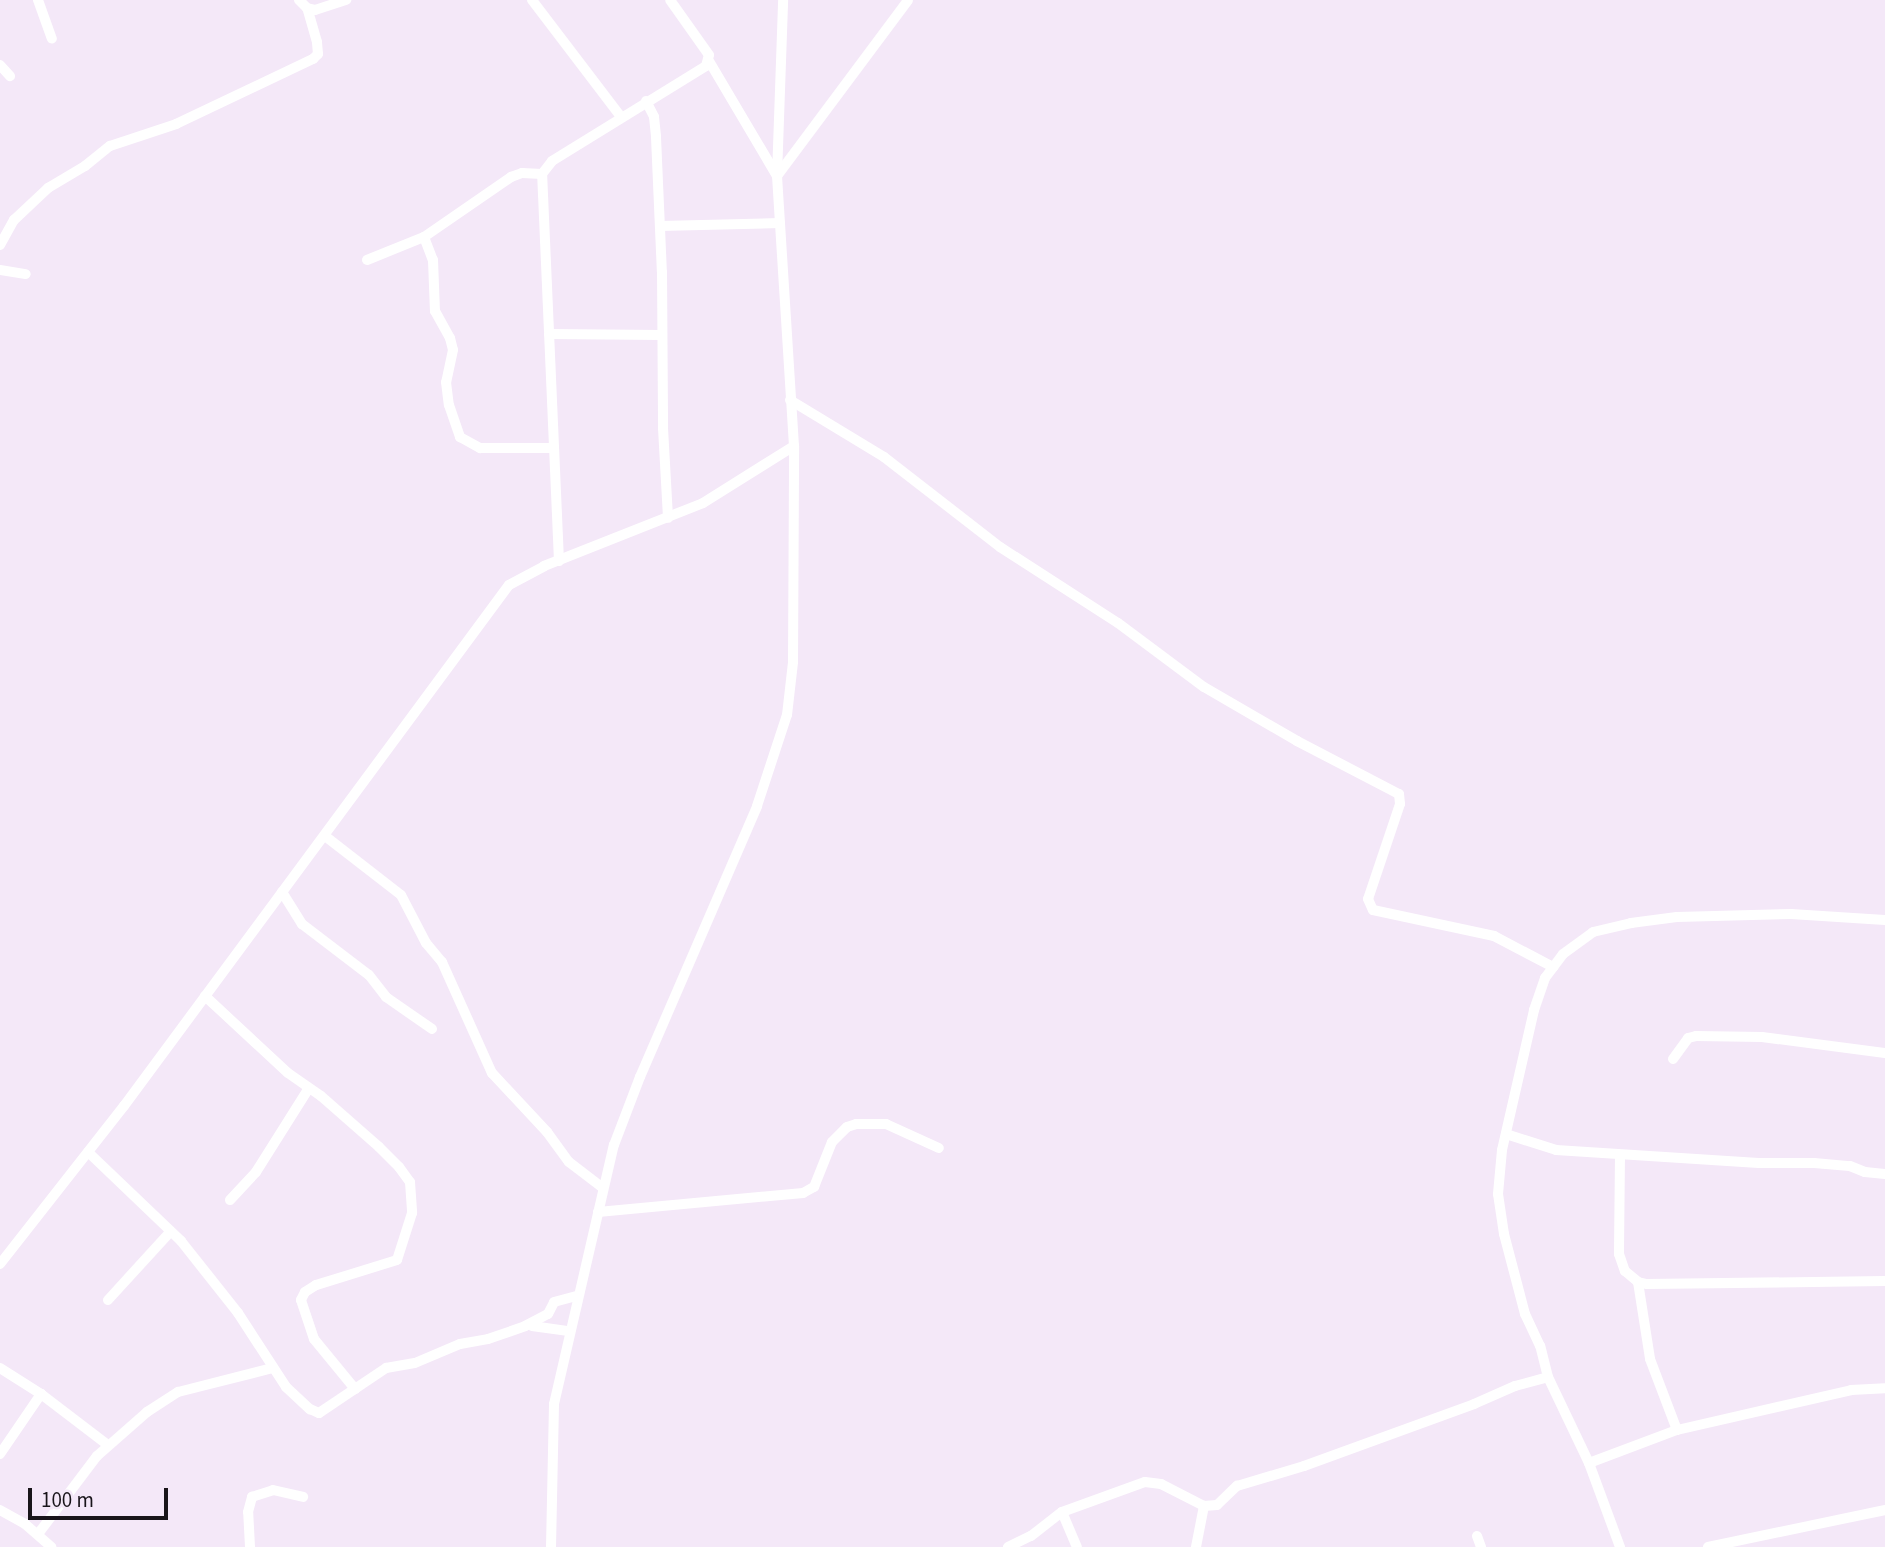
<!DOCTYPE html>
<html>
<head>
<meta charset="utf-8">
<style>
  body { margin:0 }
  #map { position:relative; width:1885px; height:1547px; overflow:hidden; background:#f4e8f8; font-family:"Source Sans 3",sans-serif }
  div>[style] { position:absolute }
  .street>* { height:10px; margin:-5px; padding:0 5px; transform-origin:5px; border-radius:5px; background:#fff }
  span { translate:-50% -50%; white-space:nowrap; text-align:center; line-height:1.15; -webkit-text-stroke:6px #f4e8f8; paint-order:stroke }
  .scale { position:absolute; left:28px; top:1488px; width:140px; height:32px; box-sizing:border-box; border:4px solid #19151a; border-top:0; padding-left:9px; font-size:21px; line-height:24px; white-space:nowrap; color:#19151a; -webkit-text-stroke:5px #f4e8f8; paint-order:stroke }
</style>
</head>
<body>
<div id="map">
  <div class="street">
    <i style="left:38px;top:0;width:41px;rotate:70.3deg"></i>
    <i style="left:299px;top:0;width:11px;rotate:45deg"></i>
    <i style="left:307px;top:8px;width:8px;rotate:14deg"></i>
    <i style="left:315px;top:10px;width:33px;rotate:-18deg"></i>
    <i style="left:532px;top:0;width:147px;rotate:52.7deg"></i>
    <i style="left:709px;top:61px;width:134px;rotate:59.4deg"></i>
    <i style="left:777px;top:176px;width:219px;rotate:-53.3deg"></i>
    <i style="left:0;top:65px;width:15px;rotate:48deg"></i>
    <i style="left:646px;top:101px;width:18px;rotate:63deg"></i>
    <i style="left:654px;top:117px;width:20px;rotate:84deg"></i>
    <i style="left:656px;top:137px;width:135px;rotate:87.5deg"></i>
    <i style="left:662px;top:272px;width:156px;rotate:89.6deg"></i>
    <i style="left:663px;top:428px;width:90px;rotate:86.8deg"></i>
    <i style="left:660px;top:226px;width:120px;rotate:-1.4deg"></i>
    <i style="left:424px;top:237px;width:25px;rotate:69deg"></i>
    <i style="left:433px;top:260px;width:51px;rotate:87.8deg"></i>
    <i style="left:435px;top:311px;width:31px;rotate:61deg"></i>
    <i style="left:450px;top:338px;width:12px;rotate:76deg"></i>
    <i style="left:453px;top:350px;width:33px;rotate:102deg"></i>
    <i style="left:446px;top:382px;width:23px;rotate:83deg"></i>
    <i style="left:449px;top:405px;width:34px;rotate:71deg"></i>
    <i style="left:460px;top:437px;width:23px;rotate:29deg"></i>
    <i style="left:480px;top:448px;width:74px"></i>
    <i style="left:0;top:245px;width:29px;rotate:-61deg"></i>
    <i style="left:14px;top:220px;width:47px;rotate:-43.3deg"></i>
    <i style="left:48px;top:188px;width:43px;rotate:-30.7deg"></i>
    <i style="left:85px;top:166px;width:32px;rotate:-39deg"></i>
    <i style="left:110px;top:146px;width:70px;rotate:-18.4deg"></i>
    <i style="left:176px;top:124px;width:152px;rotate:-25.4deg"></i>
    <i style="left:313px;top:59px;width:7px;rotate:-45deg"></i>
    <i style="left:318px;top:54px;width:12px;rotate:-95deg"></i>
    <i style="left:317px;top:42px;width:35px;rotate:-106deg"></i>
    <i style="left:367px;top:260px;width:61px;rotate:-22deg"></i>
    <i style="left:424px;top:237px;width:106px;rotate:-34.6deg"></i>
    <i style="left:511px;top:177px;width:12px;rotate:-20deg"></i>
    <i style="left:522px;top:173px;width:20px;rotate:3deg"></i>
    <i style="left:0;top:270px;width:26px;rotate:9deg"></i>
    <i style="left:549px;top:334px;width:113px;rotate:0.5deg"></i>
    <i style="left:790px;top:400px;width:110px;rotate:31.2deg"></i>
    <i style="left:884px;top:457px;width:147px;rotate:37.8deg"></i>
    <i style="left:1000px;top:547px;width:140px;rotate:32.8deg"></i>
    <i style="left:1118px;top:623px;width:107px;rotate:36.7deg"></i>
    <i style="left:1204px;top:687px;width:108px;rotate:30.1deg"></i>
    <i style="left:1297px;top:741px;width:115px;rotate:27.5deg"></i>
    <i style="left:1399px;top:794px;width:10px;rotate:84deg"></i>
    <i style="left:1400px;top:804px;width:100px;rotate:108.6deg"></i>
    <i style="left:1368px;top:899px;width:12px;rotate:66deg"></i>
    <i style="left:1373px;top:910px;width:124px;rotate:12.1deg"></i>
    <i style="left:1494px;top:936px;width:67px;rotate:27.7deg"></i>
    <i style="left:559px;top:561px;width:387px;rotate:-92.5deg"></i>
    <i style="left:542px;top:174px;width:16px;rotate:-52deg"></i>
    <i style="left:552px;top:161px;width:181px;rotate:-31.7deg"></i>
    <i style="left:706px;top:66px;width:11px;rotate:-75deg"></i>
    <i style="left:709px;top:55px;width:67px;rotate:-125.3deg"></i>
    <i style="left:325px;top:836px;width:96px;rotate:37.8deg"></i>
    <i style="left:401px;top:895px;width:54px;rotate:62.5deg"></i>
    <i style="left:426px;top:943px;width:25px;rotate:50deg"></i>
    <i style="left:442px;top:962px;width:122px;rotate:65.8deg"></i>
    <i style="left:492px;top:1073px;width:81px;rotate:47deg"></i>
    <i style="left:547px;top:1132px;width:37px;rotate:54deg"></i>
    <i style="left:569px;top:1162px;width:43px;rotate:37.4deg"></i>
    <i style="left:282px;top:892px;width:38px;rotate:58deg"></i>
    <i style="left:302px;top:924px;width:84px;rotate:37.3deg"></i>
    <i style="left:369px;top:975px;width:28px;rotate:52deg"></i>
    <i style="left:386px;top:997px;width:56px;rotate:34.8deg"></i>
    <i style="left:205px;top:996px;width:113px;rotate:42.9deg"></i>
    <i style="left:288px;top:1073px;width:40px;rotate:34.9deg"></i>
    <i style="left:321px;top:1096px;width:77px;rotate:41.3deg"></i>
    <i style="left:379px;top:1147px;width:28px;rotate:45deg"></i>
    <i style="left:399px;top:1167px;width:19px;rotate:54deg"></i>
    <i style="left:410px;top:1182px;width:31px;rotate:86deg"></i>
    <i style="left:412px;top:1213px;width:49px;rotate:107.7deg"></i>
    <i style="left:397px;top:1260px;width:85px;rotate:162.8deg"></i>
    <i style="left:316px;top:1285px;width:13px;rotate:148deg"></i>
    <i style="left:305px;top:1292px;width:9px;rotate:117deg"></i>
    <i style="left:301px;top:1300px;width:41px;rotate:71.6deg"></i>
    <i style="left:314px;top:1339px;width:65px;rotate:50.6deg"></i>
    <i style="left:1673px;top:1059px;width:26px;rotate:-54deg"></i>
    <i style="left:1688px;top:1038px;width:8px;rotate:-14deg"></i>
    <i style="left:1696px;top:1036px;width:66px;rotate:0.9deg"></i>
    <i style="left:1762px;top:1037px;width:124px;rotate:7.4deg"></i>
    <i style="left:1506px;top:1134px;width:52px;rotate:17.7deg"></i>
    <i style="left:1556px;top:1150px;width:203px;rotate:3.7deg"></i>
    <i style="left:1759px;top:1163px;width:55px"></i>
    <i style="left:1814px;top:1163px;width:36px;rotate:5deg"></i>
    <i style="left:1850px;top:1166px;width:16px;rotate:22deg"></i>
    <i style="left:1865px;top:1172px;width:20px;rotate:6deg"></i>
    <i style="left:88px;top:1152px;width:129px;rotate:43.7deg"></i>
    <i style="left:181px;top:1241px;width:92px;rotate:51.6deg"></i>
    <i style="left:238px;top:1313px;width:88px;rotate:57deg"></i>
    <i style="left:286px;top:1387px;width:33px;rotate:43deg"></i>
    <i style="left:310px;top:1409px;width:10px;rotate:24deg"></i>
    <i style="left:319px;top:1413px;width:81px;rotate:-33.9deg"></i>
    <i style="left:386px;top:1368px;width:29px;rotate:-10deg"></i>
    <i style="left:415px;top:1363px;width:49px;rotate:-22.9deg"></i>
    <i style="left:460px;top:1344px;width:28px;rotate:-10deg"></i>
    <i style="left:488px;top:1339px;width:39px;rotate:-19deg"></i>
    <i style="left:525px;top:1326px;width:26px;rotate:-28deg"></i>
    <i style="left:548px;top:1314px;width:13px;rotate:-63deg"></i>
    <i style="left:554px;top:1302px;width:24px;rotate:-15deg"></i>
    <i style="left:1620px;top:1155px;width:99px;rotate:90.6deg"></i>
    <i style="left:1619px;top:1254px;width:18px;rotate:71deg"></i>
    <i style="left:1625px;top:1271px;width:17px;rotate:40deg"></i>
    <i style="left:1638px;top:1282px;width:9px;rotate:13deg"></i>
    <i style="left:1647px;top:1284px;width:238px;rotate:-0.7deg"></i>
    <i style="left:230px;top:1200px;width:38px;rotate:-47deg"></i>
    <i style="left:256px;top:1172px;width:99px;rotate:-57.8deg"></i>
    <i style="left:598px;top:1212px;width:206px;rotate:-5.3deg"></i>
    <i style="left:803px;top:1193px;width:13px;rotate:-29deg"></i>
    <i style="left:814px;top:1187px;width:48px;rotate:-68.2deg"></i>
    <i style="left:832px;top:1142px;width:21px;rotate:-45deg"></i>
    <i style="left:847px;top:1127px;width:9px;rotate:-18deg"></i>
    <i style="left:856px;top:1124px;width:30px"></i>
    <i style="left:886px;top:1124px;width:58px;rotate:24.4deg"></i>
    <i style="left:0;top:1264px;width:201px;rotate:-51.9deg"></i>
    <i style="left:124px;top:1106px;width:648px;rotate:-53.54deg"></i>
    <i style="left:509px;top:585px;width:40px;rotate:-28deg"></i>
    <i style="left:544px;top:566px;width:171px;rotate:-21.6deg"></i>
    <i style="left:703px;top:503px;width:107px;rotate:-32.1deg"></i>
    <i style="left:1638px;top:1282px;width:78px;rotate:81.1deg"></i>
    <i style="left:1650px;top:1359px;width:76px;rotate:69.2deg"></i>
    <i style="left:108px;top:1300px;width:93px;rotate:-47.6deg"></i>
    <i style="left:532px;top:1326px;width:37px;rotate:8deg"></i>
    <i style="left:0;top:1368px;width:49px;rotate:32.4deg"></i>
    <i style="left:41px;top:1394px;width:84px;rotate:37.3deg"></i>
    <i style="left:0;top:1454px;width:73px;rotate:-55.7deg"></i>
    <i style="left:1589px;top:1463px;width:94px;rotate:-20.6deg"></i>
    <i style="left:1677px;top:1430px;width:179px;rotate:-12.9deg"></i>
    <i style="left:1851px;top:1390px;width:34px;rotate:-3deg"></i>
    <i style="left:0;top:1510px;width:29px;rotate:29deg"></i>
    <i style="left:25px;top:1524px;width:35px;rotate:41deg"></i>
    <i style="left:1062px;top:1512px;width:38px;rotate:67deg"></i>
    <i style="left:38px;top:1534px;width:98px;rotate:-52.9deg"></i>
    <i style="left:97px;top:1456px;width:67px;rotate:-41.3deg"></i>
    <i style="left:147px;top:1412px;width:37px;rotate:-33deg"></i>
    <i style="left:178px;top:1392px;width:98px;rotate:-14.2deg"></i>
    <i style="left:1477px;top:1536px;width:12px;rotate:70deg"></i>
    <i style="left:250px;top:1547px;width:35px;rotate:-93deg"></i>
    <i style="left:248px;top:1512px;width:16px;rotate:-75deg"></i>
    <i style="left:252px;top:1497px;width:22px;rotate:-18deg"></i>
    <i style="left:273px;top:1490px;width:31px;rotate:13deg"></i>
    <i style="left:551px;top:1547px;width:143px;rotate:-88.8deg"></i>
    <i style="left:554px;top:1404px;width:266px;rotate:-77deg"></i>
    <i style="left:614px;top:1145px;width:73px;rotate:-69.1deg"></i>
    <i style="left:640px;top:1077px;width:295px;rotate:-66.6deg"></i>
    <i style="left:757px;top:806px;width:96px;rotate:-71.8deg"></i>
    <i style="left:787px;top:715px;width:53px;rotate:-83.5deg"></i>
    <i style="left:793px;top:662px;width:216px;rotate:-89.7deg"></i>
    <i style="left:794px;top:446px;width:271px;rotate:-93.6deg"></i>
    <i style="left:777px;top:176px;width:176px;rotate:-88deg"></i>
    <i style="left:1008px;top:1547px;width:25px;rotate:-26deg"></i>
    <i style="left:1031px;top:1536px;width:39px;rotate:-38deg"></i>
    <i style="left:1062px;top:1512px;width:88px;rotate:-19.9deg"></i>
    <i style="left:1145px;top:1482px;width:16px;rotate:7deg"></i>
    <i style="left:1161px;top:1484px;width:48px;rotate:27.1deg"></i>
    <i style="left:1204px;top:1506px;width:13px;rotate:-4deg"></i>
    <i style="left:1217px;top:1505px;width:28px;rotate:-44deg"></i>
    <i style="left:1237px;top:1486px;width:70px;rotate:-16.6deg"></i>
    <i style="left:1304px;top:1466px;width:181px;rotate:-20deg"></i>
    <i style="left:1474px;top:1404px;width:45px;rotate:-23.7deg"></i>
    <i style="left:1515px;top:1386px;width:34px;rotate:-15deg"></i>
    <i style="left:1196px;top:1547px;width:42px;rotate:-79deg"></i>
    <i style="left:1620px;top:1547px;width:90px;rotate:-110.3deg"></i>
    <i style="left:1589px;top:1463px;width:95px;rotate:-115.5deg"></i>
    <i style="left:1548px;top:1377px;width:32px;rotate:-104deg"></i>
    <i style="left:1540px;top:1346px;width:35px;rotate:-115deg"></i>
    <i style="left:1525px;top:1314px;width:83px;rotate:-104.7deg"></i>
    <i style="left:1504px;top:1234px;width:40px;rotate:-98.5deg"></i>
    <i style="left:1498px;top:1194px;width:44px;rotate:-84.8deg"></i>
    <i style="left:1502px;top:1150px;width:144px;rotate:-77.1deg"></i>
    <i style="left:1534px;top:1010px;width:34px;rotate:-71deg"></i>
    <i style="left:1545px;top:978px;width:30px;rotate:-53deg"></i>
    <i style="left:1563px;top:954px;width:37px;rotate:-36deg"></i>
    <i style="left:1593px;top:932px;width:39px;rotate:-13deg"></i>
    <i style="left:1631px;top:923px;width:46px;rotate:-7.4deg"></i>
    <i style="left:1677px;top:917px;width:114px;rotate:-1.5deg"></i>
    <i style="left:1791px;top:914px;width:94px;rotate:3.7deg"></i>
    <i style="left:1708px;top:1547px;width:181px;rotate:-11.8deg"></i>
  </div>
  <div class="scale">100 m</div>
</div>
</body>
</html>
